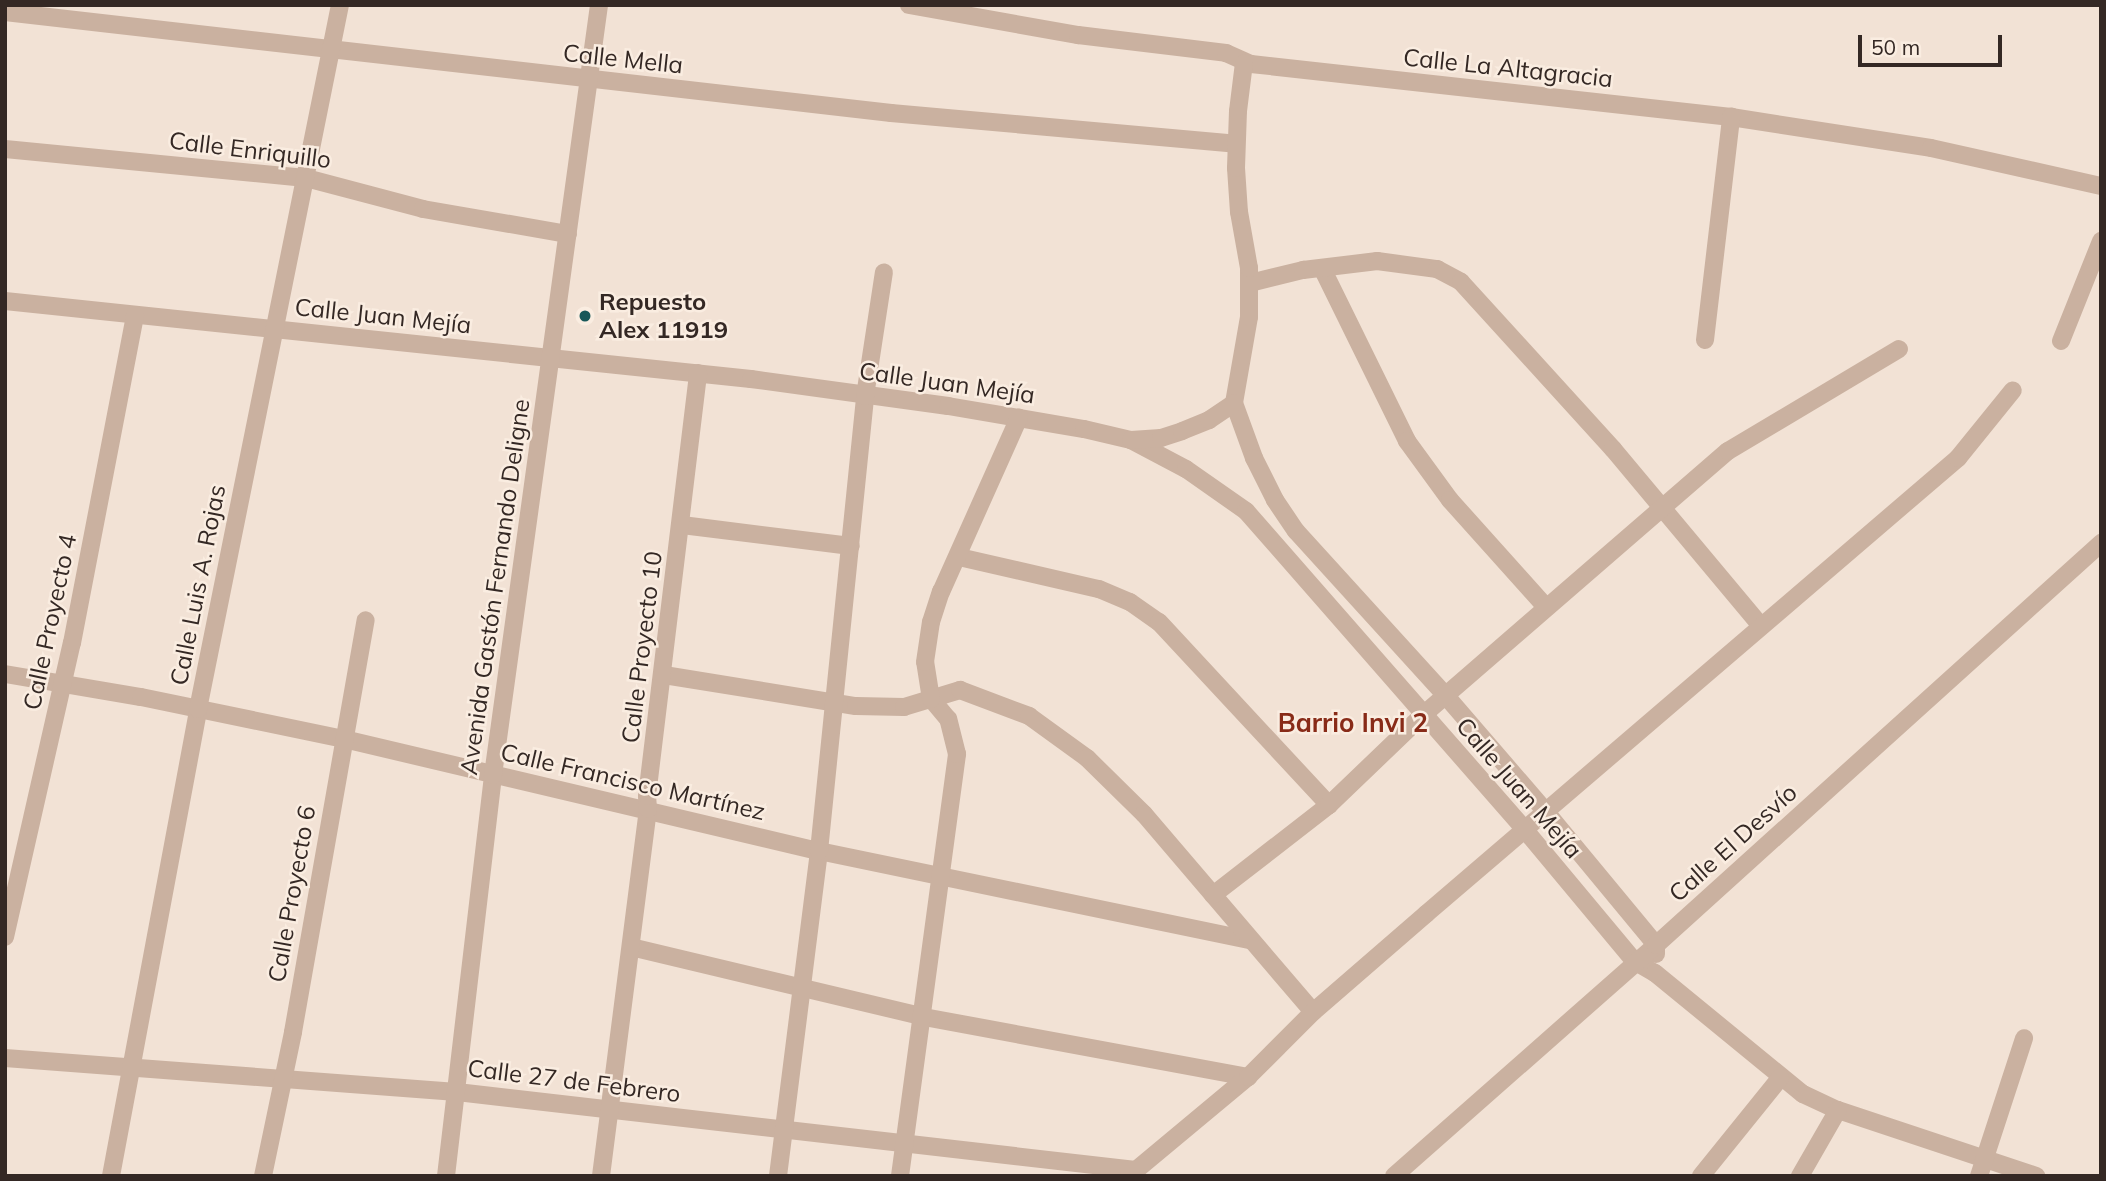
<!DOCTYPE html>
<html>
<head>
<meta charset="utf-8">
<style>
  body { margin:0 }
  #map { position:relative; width:2106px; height:1181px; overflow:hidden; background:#f2e2d5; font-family:Mulish,sans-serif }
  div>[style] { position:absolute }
  .minor>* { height:18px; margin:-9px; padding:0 9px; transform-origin:9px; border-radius:9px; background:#cab1a0 }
  .dots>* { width:19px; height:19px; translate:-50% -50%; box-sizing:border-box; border:4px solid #faede1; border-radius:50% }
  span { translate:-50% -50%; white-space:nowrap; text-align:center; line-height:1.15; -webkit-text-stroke:5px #faede1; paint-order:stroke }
  .street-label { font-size:24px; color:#342824 }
  .poi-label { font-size:24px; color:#342824; font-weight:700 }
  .left { translate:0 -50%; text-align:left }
  .neighbourhood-label { font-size:26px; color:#882b18; font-weight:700 }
  .frame { position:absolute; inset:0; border:7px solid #342824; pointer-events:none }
  .scale { position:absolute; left:1858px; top:35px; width:144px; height:32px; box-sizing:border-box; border:4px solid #342824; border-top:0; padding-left:9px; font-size:21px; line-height:24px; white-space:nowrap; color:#342824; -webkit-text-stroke:5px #faede1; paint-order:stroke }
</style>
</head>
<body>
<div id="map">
  <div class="minor">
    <i style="left:909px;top:5px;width:172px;rotate:10.1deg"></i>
    <i style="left:1078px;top:35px;width:149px;rotate:6.9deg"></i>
    <i style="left:1226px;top:53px;width:27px;rotate:24deg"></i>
    <i style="left:1251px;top:64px;width:483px;rotate:6.3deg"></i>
    <i style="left:1731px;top:117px;width:202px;rotate:8.8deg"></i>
    <i style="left:1931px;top:148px;width:174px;rotate:12.6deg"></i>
    <i style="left:5px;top:12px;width:892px;rotate:6.5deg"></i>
    <i style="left:891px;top:113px;width:346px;rotate:5.1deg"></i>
    <i style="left:5px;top:149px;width:302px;rotate:5.5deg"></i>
    <i style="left:306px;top:178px;width:121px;rotate:14.8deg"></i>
    <i style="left:423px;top:209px;width:147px;rotate:9.8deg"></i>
    <i style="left:1322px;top:268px;width:193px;rotate:63.8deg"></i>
    <i style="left:1407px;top:441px;width:73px;rotate:53.9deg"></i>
    <i style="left:1450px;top:500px;width:144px;rotate:48.1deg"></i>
    <i style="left:1250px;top:283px;width:55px;rotate:-13.8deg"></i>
    <i style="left:1303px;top:270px;width:75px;rotate:-6.9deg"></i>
    <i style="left:1377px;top:261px;width:61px;rotate:7.6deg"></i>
    <i style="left:1437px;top:269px;width:27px;rotate:28deg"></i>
    <i style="left:1461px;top:282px;width:226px;rotate:47.7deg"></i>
    <i style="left:1613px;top:449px;width:231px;rotate:50.1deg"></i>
    <i style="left:5px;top:301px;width:750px;rotate:5.97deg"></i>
    <i style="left:751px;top:379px;width:199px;rotate:7.8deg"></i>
    <i style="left:948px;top:406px;width:138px;rotate:9.6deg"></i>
    <i style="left:1084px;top:429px;width:48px;rotate:13.2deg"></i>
    <i style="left:1131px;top:440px;width:62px;rotate:27.8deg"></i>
    <i style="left:1186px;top:469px;width:73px;rotate:35deg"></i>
    <i style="left:1246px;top:511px;width:424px;rotate:48.8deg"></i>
    <i style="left:1525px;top:830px;width:170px;rotate:50.2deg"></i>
    <i style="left:1634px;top:961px;width:24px;rotate:30deg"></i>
    <i style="left:1655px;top:973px;width:191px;rotate:39.3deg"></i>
    <i style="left:1803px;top:1094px;width:38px;rotate:25deg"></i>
    <i style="left:1838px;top:1110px;width:209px;rotate:18.4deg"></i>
    <i style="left:1705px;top:340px;width:225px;rotate:-83.3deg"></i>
    <i style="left:2061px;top:341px;width:108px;rotate:-68.2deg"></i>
    <i style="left:1234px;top:403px;width:59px;rotate:70deg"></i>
    <i style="left:1254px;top:458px;width:47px;rotate:63.4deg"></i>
    <i style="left:1275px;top:500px;width:37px;rotate:56deg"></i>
    <i style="left:1296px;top:531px;width:223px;rotate:47.7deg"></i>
    <i style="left:1446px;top:696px;width:153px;rotate:49.2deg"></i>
    <i style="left:1546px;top:812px;width:173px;rotate:50.4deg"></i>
    <i style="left:1656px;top:945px;width:9px;rotate:90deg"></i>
    <i style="left:1234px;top:403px;width:87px;rotate:-80.1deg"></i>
    <i style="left:1249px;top:317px;width:49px;rotate:-90deg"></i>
    <i style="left:1249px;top:268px;width:57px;rotate:-100.1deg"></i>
    <i style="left:1239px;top:212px;width:44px;rotate:-93.9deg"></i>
    <i style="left:1236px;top:168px;width:57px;rotate:-88deg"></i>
    <i style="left:1238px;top:111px;width:48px;rotate:-82.9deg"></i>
    <i style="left:1131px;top:440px;width:30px;rotate:-4deg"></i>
    <i style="left:1161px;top:438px;width:22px;rotate:-18deg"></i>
    <i style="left:1182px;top:431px;width:29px;rotate:-22deg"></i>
    <i style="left:1209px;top:420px;width:30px;rotate:-34deg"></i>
    <i style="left:682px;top:525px;width:170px;rotate:7.1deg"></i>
    <i style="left:959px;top:557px;width:144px;rotate:12.9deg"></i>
    <i style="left:1099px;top:589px;width:34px;rotate:23deg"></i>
    <i style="left:1130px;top:602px;width:35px;rotate:35deg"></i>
    <i style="left:1159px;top:622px;width:250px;rotate:47.1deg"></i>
    <i style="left:5px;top:674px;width:138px;rotate:9.6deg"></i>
    <i style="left:141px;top:697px;width:207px;rotate:11.7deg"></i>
    <i style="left:344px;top:739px;width:488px;rotate:13.3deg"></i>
    <i style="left:819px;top:851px;width:439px;rotate:11.7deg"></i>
    <i style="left:664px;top:675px;width:194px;rotate:9.2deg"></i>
    <i style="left:856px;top:706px;width:48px;rotate:1.2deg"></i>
    <i style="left:904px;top:707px;width:59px;rotate:-16.9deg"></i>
    <i style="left:960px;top:690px;width:74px;rotate:20.6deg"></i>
    <i style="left:1029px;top:716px;width:72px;rotate:35.9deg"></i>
    <i style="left:1087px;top:758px;width:80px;rotate:44.5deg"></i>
    <i style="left:1144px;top:814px;width:260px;rotate:49.5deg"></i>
    <i style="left:1213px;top:895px;width:147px;rotate:-37.8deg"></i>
    <i style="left:1329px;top:805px;width:130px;rotate:-43.8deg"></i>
    <i style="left:1423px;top:715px;width:403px;rotate:-40.9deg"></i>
    <i style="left:1728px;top:451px;width:199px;rotate:-30.8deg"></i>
    <i style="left:5px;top:937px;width:302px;rotate:-77.2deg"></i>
    <i style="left:72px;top:643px;width:334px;rotate:-79.1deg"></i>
    <i style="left:631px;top:947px;width:301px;rotate:13.4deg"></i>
    <i style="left:924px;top:1017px;width:330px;rotate:10.5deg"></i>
    <i style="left:5px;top:1058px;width:453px;rotate:4.3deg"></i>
    <i style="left:457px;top:1092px;width:683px;rotate:6.55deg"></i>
    <i style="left:111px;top:1176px;width:475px;rotate:-79.4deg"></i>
    <i style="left:198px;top:709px;width:718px;rotate:-78.6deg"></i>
    <i style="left:263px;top:1176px;width:147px;rotate:-78.2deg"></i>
    <i style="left:293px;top:1032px;width:418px;rotate:-80deg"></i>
    <i style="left:446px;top:1176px;width:404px;rotate:-83.3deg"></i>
    <i style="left:493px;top:775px;width:777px;rotate:-82.16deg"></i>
    <i style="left:601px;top:1176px;width:370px;rotate:-82.7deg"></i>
    <i style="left:648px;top:809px;width:13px;rotate:-94deg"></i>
    <i style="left:647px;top:796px;width:426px;rotate:-83.1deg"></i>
    <i style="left:778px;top:1176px;width:328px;rotate:-82.8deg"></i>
    <i style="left:819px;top:851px;width:457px;rotate:-84.2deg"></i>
    <i style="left:865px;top:396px;width:125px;rotate:-81.3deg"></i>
    <i style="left:900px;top:1176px;width:426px;rotate:-82.3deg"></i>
    <i style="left:957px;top:754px;width:36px;rotate:-104deg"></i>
    <i style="left:948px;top:719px;width:26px;rotate:-130deg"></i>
    <i style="left:931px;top:699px;width:37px;rotate:-99deg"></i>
    <i style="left:925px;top:662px;width:40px;rotate:-81.5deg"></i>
    <i style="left:931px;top:622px;width:32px;rotate:-72deg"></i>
    <i style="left:941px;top:592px;width:191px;rotate:-65.9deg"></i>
    <i style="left:1129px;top:1176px;width:155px;rotate:-39.8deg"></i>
    <i style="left:1248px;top:1077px;width:92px;rotate:-45deg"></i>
    <i style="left:1313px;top:1012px;width:150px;rotate:-40.9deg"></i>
    <i style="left:1426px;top:914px;width:701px;rotate:-40.6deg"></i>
    <i style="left:1958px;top:458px;width:87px;rotate:-51deg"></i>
    <i style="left:1394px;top:1176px;width:349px;rotate:-41.4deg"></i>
    <i style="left:1656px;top:945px;width:600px;rotate:-42.09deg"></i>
    <i style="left:1701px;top:1176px;width:126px;rotate:-51.1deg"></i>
    <i style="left:1800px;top:1176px;width:76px;rotate:-60.1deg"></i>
    <i style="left:1979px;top:1176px;width:145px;rotate:-71.9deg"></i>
  </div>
  <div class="dots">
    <i style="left:585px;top:316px;background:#175758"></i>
  </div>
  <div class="street-label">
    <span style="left:623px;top:59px;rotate:6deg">Calle Mella</span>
    <span style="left:1508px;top:68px;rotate:6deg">Calle La Altagracia</span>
    <span style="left:250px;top:150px;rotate:7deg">Calle Enriquillo</span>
    <span style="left:383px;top:316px;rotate:6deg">Calle Juan Mejía</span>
    <span style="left:947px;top:383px;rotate:8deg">Calle Juan Mejía</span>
    <span style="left:198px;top:585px;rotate:-79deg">Calle Luis A. Rojas</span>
    <span style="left:495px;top:587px;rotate:-82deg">Avenida Gastón Fernando Deligne</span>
    <span style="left:50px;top:622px;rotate:-78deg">Calle Proyecto 4</span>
    <span style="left:642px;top:647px;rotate:-83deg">Calle Proyecto 10</span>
    <span style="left:633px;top:782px;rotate:13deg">Calle Francisco Martínez</span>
    <span style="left:1519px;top:788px;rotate:49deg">Calle Juan Mejía</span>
    <span style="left:1733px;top:843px;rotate:-42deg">Calle El Desvío</span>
    <span style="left:292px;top:894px;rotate:-80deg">Calle Proyecto 6</span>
    <span style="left:574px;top:1081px;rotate:7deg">Calle 27 de Febrero</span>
  </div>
  <div class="poi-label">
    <span class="left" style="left:599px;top:316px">Repuesto<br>Alex 11919</span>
  </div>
  <div class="neighbourhood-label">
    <span style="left:1353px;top:723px">Barrio Invi 2</span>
  </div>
  <div class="frame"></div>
  <div class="scale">50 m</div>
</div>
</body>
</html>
